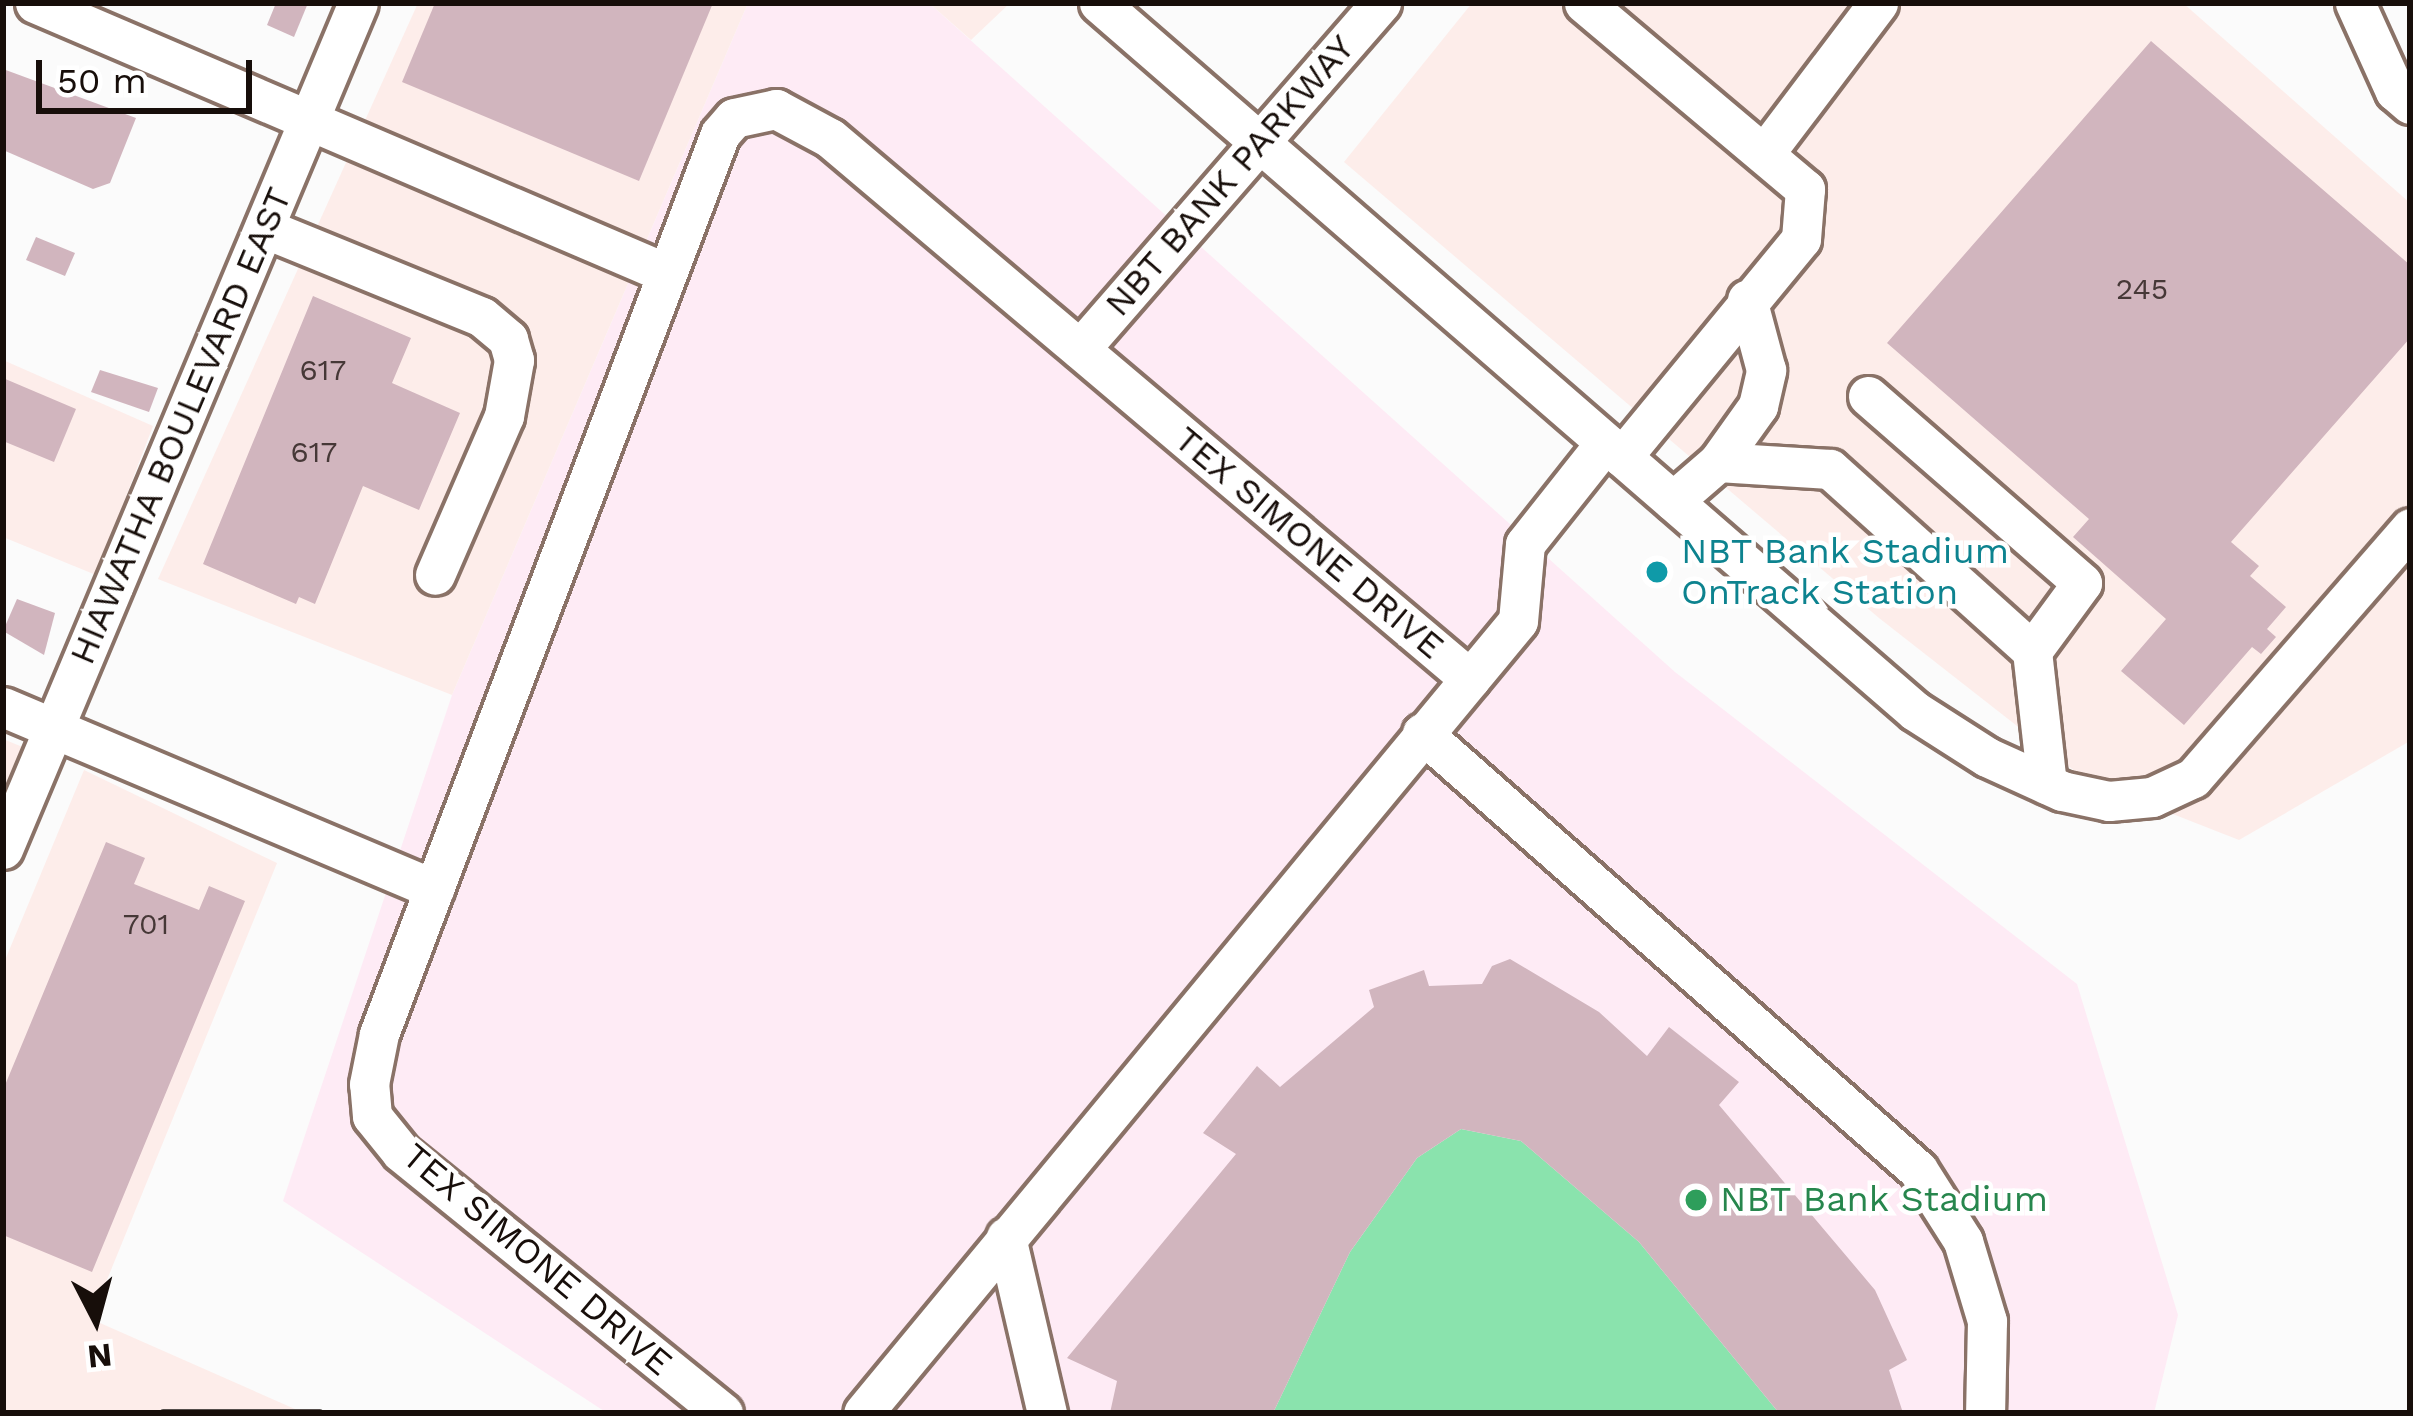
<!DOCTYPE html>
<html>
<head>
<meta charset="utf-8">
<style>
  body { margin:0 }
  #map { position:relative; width:2413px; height:1416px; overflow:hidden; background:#fbfbfb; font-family:"Work Sans",sans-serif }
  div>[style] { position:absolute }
  .commercial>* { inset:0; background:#feebf5 }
  .industrial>* { inset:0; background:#fdedea }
  .green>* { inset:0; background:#8ae3ad }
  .building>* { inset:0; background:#d1b5be }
  .roads { filter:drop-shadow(3px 0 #8a7267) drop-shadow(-3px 0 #8a7267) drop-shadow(0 3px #8a7267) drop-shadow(0 -3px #8a7267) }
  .minor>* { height:39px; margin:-19.5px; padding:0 19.5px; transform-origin:19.5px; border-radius:19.5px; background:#fff }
  .rail>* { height:9px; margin:-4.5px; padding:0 4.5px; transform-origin:4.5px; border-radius:4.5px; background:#544e4b }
  .dots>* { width:33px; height:33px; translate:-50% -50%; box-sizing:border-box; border:6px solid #fff; border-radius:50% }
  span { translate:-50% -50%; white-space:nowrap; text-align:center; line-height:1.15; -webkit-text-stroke:9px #fff; paint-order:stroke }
  .number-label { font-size:30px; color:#463837 }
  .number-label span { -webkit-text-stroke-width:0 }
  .street-label { font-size:36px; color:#170e0a }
  .culture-label { font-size:36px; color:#0d838f }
  .left { translate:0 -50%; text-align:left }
  .leisure-label { font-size:36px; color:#27864d }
  .frame { position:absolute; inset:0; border:6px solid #170e0a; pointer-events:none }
  .north { position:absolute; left:36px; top:1260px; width:120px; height:120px; -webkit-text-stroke:9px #fff; paint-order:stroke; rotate:174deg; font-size:33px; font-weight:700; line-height:48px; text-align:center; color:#170e0a }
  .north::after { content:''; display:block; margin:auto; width:42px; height:54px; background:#170e0a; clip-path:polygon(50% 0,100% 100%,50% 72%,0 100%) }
  .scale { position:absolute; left:36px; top:60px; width:216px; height:54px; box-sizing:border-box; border:6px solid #170e0a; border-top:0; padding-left:15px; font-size:36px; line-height:42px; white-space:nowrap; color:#170e0a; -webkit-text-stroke:9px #fff; paint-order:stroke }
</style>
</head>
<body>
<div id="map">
  <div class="commercial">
    <i style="clip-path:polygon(748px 3px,929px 3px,1675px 672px,2077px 984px,2178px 1315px,2154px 1413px,607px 1413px,283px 1201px,452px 695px)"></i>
  </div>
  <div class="industrial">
    <i style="clip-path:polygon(418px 3px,748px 3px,452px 695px,158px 579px)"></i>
    <i style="clip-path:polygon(929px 3px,1010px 3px,971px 40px)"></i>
    <i style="clip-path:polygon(1472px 3px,2183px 3px,2410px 203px,2410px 741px,2239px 840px,2086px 780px,1879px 618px,1344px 162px)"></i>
    <i style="clip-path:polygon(3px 360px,153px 426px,96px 575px,3px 537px)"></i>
    <i style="clip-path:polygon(3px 739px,30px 750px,3px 812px)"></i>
    <i style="clip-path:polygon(84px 770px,277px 863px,91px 1319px,304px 1413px,3px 1413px,3px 965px)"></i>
  </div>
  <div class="green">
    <i style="clip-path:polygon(1461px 1129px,1521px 1141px,1639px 1242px,1779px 1413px,1273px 1413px,1350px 1252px,1417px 1158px)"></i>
  </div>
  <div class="building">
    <i style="clip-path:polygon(276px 3px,308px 3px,294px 37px,267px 25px)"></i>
    <i style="clip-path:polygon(435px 3px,713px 3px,639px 181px,402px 82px)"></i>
    <i style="clip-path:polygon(2151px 41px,2410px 265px,2410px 338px,2231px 542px,2259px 566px,2250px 576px,2286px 607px,2267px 629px,2276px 637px,2261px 654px,2252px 647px,2184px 725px,2121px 671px,2166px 619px,2073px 537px,2089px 519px,1887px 343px)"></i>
    <i style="clip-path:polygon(3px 69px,136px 118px,110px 183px,93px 189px,3px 150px)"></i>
    <i style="clip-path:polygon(36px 237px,75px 253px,65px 276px,26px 260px)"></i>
    <i style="clip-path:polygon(313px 296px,411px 338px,392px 383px,460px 413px,419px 510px,363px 486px,315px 604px,299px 597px,296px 604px,203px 564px)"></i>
    <i style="clip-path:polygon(100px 370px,158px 388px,149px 412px,91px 392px)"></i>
    <i style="clip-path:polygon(3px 378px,76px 409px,54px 462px,3px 441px)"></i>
    <i style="clip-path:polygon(17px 599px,55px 613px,44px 655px,3px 631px)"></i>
    <i style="clip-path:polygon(106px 842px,145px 858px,134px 884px,199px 910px,209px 886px,245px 901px,92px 1272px,3px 1235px,3px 1090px)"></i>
    <i style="clip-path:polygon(1510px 959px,1599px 1012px,1647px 1056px,1669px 1027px,1739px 1082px,1719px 1105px,1875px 1290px,1907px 1360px,1889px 1370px,1903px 1413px,1779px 1413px,1639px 1242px,1521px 1141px,1461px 1129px,1417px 1158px,1350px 1252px,1273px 1413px,1110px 1413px,1117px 1381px,1067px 1358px,1236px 1154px,1203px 1133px,1257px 1066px,1280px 1087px,1374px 1007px,1369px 990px,1424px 970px,1429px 986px,1482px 984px,1492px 966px)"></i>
  </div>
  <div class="roads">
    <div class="minor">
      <i style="left:35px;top:3px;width:686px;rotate:23.17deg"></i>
      <i style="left:1099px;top:3px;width:1080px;rotate:40.95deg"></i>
      <i style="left:1915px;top:711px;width:85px;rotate:32.6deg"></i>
      <i style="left:1987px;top:757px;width:82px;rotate:24.4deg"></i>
      <i style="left:2062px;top:791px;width:48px;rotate:12deg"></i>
      <i style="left:2109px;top:801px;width:43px;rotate:-5.3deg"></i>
      <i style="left:2152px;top:797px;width:45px;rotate:-24.9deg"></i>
      <i style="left:2193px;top:778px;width:331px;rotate:-49deg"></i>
      <i style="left:1584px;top:3px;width:289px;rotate:40.1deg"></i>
      <i style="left:1805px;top:189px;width:50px;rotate:94.6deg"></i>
      <i style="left:1801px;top:239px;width:282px;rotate:129.4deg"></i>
      <i style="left:2355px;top:3px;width:97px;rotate:65.6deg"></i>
      <i style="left:2395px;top:91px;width:20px;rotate:41deg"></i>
      <i style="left:1764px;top:154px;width:189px;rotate:-52.9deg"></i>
      <i style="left:264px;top:228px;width:235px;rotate:22.2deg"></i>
      <i style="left:482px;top:317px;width:34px;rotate:40deg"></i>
      <i style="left:508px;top:339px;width:22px;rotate:74deg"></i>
      <i style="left:514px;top:360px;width:57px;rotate:100.1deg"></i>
      <i style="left:504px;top:416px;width:173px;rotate:113.5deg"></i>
      <i style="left:1080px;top:349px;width:459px;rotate:-49deg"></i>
      <i style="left:1868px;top:396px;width:284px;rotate:41.1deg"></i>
      <i style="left:2082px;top:583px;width:84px;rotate:126.3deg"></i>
      <i style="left:1718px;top:462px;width:112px;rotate:3.6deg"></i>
      <i style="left:1830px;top:469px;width:272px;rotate:42deg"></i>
      <i style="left:2032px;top:651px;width:134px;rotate:83.6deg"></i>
      <i style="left:1673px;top:501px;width:60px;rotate:-40.9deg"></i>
      <i style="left:1718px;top:462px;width:69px;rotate:-54.5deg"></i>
      <i style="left:1758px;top:406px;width:37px;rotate:-77deg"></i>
      <i style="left:1766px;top:370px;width:73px;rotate:-105deg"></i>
      <i style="left:1470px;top:679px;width:75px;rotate:-50.4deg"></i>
      <i style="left:1518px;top:621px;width:77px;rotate:-84.8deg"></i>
      <i style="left:1525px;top:544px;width:129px;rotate:-51.6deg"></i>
      <i style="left:3px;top:707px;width:468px;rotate:22.9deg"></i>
      <i style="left:1422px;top:733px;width:661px;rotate:41.38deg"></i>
      <i style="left:1918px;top:1170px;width:84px;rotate:57.6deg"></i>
      <i style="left:1963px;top:1241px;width:84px;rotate:73.3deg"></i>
      <i style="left:1987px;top:1321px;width:92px;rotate:91.2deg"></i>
      <i style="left:3px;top:849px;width:917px;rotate:-67.24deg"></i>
      <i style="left:1006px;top:1237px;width:181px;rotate:76.9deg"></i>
      <i style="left:723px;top:1413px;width:414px;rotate:-141deg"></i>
      <i style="left:401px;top:1152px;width:46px;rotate:-128.9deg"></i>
      <i style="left:372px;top:1116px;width:32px;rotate:-95deg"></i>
      <i style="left:369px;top:1084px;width:51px;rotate:-78.7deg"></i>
      <i style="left:379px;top:1034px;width:962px;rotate:-69.25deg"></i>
      <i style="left:720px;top:134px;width:21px;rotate:-49deg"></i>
      <i style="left:734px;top:118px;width:43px;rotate:-12.1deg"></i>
      <i style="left:776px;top:109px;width:61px;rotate:28.2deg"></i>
      <i style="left:830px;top:138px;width:838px;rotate:40.21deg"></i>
      <i style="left:1470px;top:679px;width:952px;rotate:129.59deg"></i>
    </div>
  </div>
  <div class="rail">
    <i style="left:163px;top:1413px;width:156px"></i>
  </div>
  <div class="dots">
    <i style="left:1657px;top:572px;background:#0f9aa8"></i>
    <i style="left:1696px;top:1200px;background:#2e9e5b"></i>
  </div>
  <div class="number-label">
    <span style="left:2142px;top:289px">245</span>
    <span style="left:323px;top:370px">617</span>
    <span style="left:314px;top:452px">617</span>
    <span style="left:146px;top:924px">701</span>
  </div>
  <div class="street-label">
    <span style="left:1230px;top:176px;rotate:-49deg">NBT BANK PARKWAY</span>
    <span style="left:181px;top:426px;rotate:-67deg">HIAWATHA BOULEVARD EAST</span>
    <span style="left:1309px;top:543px;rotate:40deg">TEX SIMONE DRIVE</span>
    <span style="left:537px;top:1260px;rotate:40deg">TEX SIMONE DRIVE</span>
  </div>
  <div class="culture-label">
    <span class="left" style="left:1681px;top:572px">NBT Bank Stadium<br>OnTrack Station</span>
  </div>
  <div class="leisure-label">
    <span class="left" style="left:1720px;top:1200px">NBT Bank Stadium</span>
  </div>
  <div class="frame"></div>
  <div class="north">N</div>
  <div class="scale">50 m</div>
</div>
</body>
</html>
